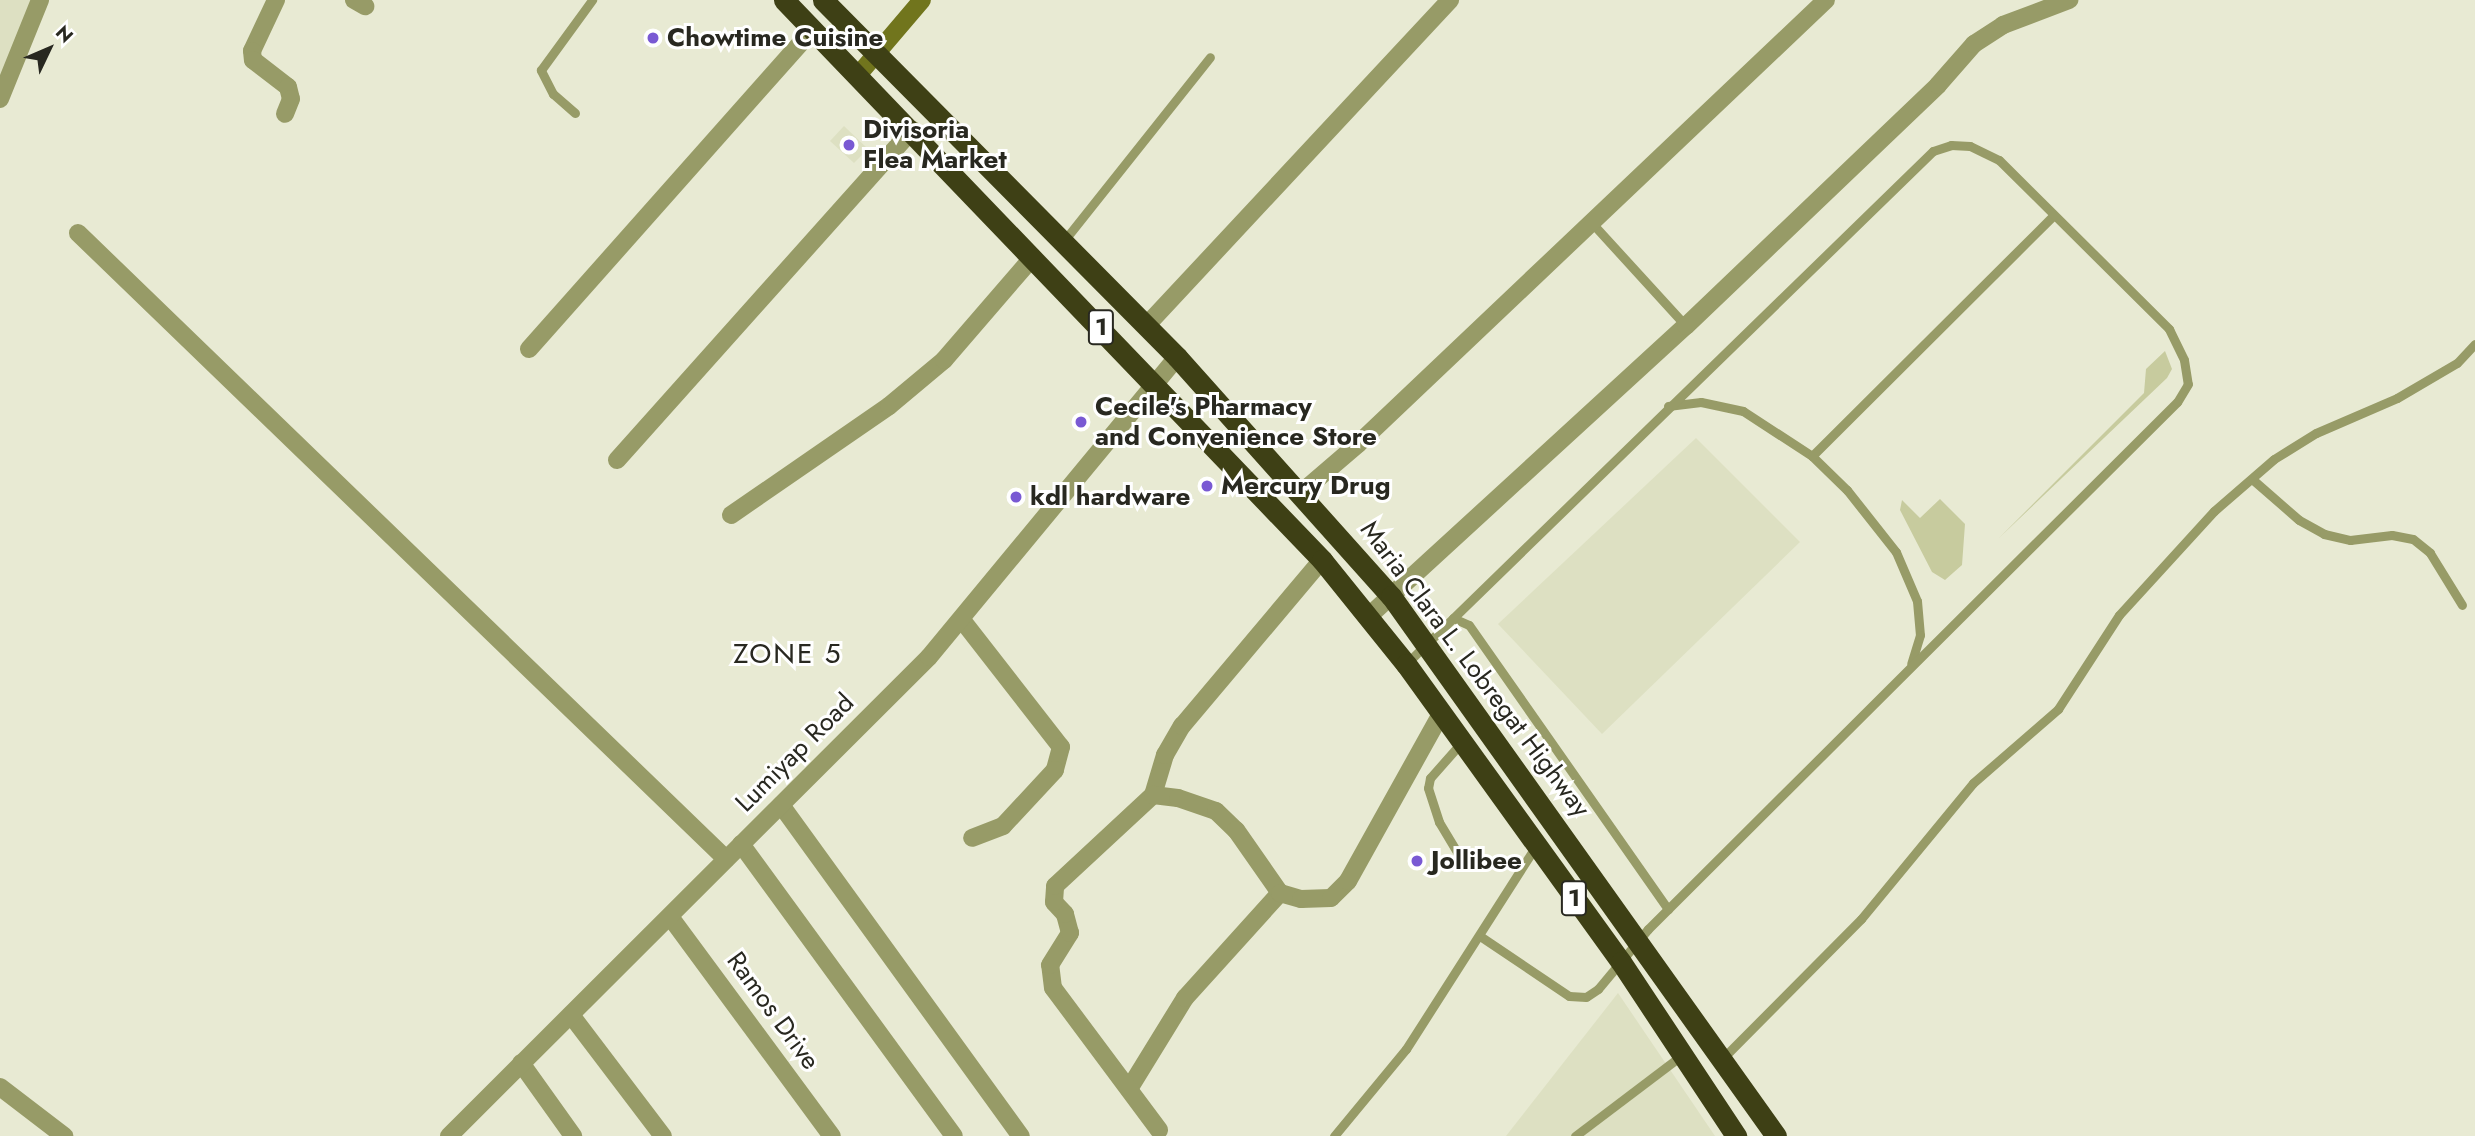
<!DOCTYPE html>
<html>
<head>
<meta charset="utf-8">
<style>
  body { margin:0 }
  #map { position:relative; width:2475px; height:1136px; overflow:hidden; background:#e8ead3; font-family:Jost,sans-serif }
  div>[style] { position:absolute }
  .built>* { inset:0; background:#dde0c2 }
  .green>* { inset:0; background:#c7cb9e }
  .lane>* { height:9px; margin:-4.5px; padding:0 4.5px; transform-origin:4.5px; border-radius:4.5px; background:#979b67 }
  .street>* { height:18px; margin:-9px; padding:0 9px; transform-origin:9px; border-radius:9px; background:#979b67 }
  .secondary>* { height:18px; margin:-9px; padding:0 9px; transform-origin:9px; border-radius:9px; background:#71751d }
  .highway>* { height:21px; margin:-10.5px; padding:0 10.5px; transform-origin:10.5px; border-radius:10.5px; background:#3e4015 }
  .dots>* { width:19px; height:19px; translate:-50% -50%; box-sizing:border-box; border:4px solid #fff; border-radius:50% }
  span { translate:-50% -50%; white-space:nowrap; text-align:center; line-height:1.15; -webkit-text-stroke:6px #fff; paint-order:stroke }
  .shield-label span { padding:2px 5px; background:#fff; border:2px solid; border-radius:5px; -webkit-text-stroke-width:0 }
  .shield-label { font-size:24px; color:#282820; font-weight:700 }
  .poi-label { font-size:26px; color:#282820; font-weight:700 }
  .left { translate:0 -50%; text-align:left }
  .street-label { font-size:26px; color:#282820 }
  .neighbourhood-label { font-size:28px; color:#282820; letter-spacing:2px }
  .north { position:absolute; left:14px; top:14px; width:70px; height:70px; -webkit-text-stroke:5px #fff; paint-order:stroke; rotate:46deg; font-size:19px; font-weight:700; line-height:28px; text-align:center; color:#282820 }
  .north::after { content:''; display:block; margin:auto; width:24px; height:32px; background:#282820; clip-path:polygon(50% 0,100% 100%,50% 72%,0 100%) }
</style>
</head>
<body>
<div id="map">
  <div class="built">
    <i style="clip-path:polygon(0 0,36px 0,0 88px)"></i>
    <i style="clip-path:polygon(844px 126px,868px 149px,854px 163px,830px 141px)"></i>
    <i style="clip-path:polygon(1696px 438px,1800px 542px,1602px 734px,1498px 624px)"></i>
    <i style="clip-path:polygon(1618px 993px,1715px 1136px,1506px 1136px)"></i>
  </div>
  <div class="green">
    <i style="clip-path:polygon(2165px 351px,2172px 369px,2167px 378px,1999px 538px,2144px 393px,2146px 369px)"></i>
    <i style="clip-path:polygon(1940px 499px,1965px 524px,1962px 565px,1945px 580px,1932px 572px,1900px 510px,1902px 500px,1920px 518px)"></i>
  </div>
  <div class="lane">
    <i style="left:575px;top:113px;width:29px;rotate:-139deg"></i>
    <i style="left:553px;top:94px;width:27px;rotate:-117deg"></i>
    <i style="left:541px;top:70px;width:87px;rotate:-53.9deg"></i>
    <i style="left:1591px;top:222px;width:141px;rotate:47.6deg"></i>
    <i style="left:1063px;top:242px;width:236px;rotate:-51.5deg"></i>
    <i style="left:1668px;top:406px;width:33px;rotate:-7deg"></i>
    <i style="left:1701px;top:402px;width:43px;rotate:12.1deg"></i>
    <i style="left:1743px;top:411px;width:82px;rotate:33.1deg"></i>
    <i style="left:1812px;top:456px;width:49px;rotate:44.2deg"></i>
    <i style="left:1847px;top:490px;width:79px;rotate:51.7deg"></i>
    <i style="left:1896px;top:552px;width:53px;rotate:66.8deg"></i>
    <i style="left:1917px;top:601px;width:34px;rotate:85deg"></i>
    <i style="left:1920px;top:635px;width:30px;rotate:107deg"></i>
    <i style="left:1812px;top:456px;width:340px;rotate:-44.9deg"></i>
    <i style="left:2252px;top:479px;width:62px;rotate:41.1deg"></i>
    <i style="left:2299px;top:520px;width:29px;rotate:29deg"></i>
    <i style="left:2324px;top:534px;width:27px;rotate:13deg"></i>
    <i style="left:2350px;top:540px;width:42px;rotate:-6.8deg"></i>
    <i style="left:2392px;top:535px;width:21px;rotate:11deg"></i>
    <i style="left:2413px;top:539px;width:22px;rotate:39deg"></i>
    <i style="left:2430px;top:553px;width:61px;rotate:58.4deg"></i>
    <i style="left:1453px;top:618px;width:17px;rotate:24deg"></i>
    <i style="left:1469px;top:625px;width:347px;rotate:55deg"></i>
    <i style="left:1407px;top:663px;width:734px;rotate:-44.23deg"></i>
    <i style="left:1933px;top:151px;width:19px;rotate:-18deg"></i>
    <i style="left:1951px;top:145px;width:19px;rotate:3deg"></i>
    <i style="left:1970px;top:146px;width:32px;rotate:26deg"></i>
    <i style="left:1999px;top:160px;width:240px;rotate:44.8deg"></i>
    <i style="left:2169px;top:329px;width:34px;rotate:64deg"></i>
    <i style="left:2184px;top:360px;width:24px;rotate:81deg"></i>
    <i style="left:2188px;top:384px;width:21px;rotate:121deg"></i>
    <i style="left:2177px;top:402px;width:747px;rotate:135.11deg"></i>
    <i style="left:1648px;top:929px;width:78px;rotate:129.8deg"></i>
    <i style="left:1598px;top:989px;width:14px;rotate:146deg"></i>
    <i style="left:1586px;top:997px;width:17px;rotate:-177deg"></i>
    <i style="left:1569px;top:996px;width:107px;rotate:-146deg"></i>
    <i style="left:1461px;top:743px;width:47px;rotate:131.5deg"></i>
    <i style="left:1430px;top:778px;width:10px;rotate:101deg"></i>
    <i style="left:1428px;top:788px;width:36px;rotate:72deg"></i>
    <i style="left:1439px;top:822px;width:52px;rotate:59deg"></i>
    <i style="left:1723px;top:1058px;width:196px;rotate:-45.2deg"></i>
    <i style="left:1861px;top:919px;width:176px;rotate:-50.5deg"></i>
    <i style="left:1973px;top:783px;width:113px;rotate:-41deg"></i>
    <i style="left:2058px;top:709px;width:112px;rotate:-57deg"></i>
    <i style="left:2119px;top:615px;width:141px;rotate:-47.6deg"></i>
    <i style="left:2214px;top:511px;width:79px;rotate:-40.9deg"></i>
    <i style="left:2274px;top:459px;width:49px;rotate:-31.8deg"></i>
    <i style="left:2316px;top:433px;width:88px;rotate:-23.4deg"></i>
    <i style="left:2397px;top:398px;width:69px;rotate:-30.3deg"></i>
    <i style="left:2457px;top:363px;width:26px;rotate:-47deg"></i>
    <i style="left:1334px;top:1136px;width:113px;rotate:-50.4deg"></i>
    <i style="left:1406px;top:1049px;width:241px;rotate:-57.4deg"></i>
    <i style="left:1575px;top:1136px;width:134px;rotate:-37.1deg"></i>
  </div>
  <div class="street">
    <i style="left:276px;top:0;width:56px;rotate:115.2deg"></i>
    <i style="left:252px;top:51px;width:9px;rotate:84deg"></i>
    <i style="left:253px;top:60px;width:44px;rotate:37.6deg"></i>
    <i style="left:288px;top:87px;width:12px;rotate:76deg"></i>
    <i style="left:291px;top:99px;width:16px;rotate:112deg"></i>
    <i style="left:354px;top:0;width:13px;rotate:29deg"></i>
    <i style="left:0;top:99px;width:107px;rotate:-68deg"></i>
    <i style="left:78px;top:233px;width:901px;rotate:44.01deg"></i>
    <i style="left:1146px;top:326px;width:446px;rotate:-47deg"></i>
    <i style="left:529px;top:349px;width:428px;rotate:-48.4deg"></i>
    <i style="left:617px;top:460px;width:443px;rotate:-48.2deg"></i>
    <i style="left:1302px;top:492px;width:74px;rotate:-40.6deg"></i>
    <i style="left:1358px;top:444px;width:645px;rotate:-43.49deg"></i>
    <i style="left:731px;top:515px;width:192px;rotate:-34.6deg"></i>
    <i style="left:889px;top:406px;width:72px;rotate:-39.9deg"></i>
    <i style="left:944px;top:360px;width:136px;rotate:-49.2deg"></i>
    <i style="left:1369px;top:616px;width:430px;rotate:-42.5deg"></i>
    <i style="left:1686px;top:326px;width:349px;rotate:-43.7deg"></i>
    <i style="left:1938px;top:85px;width:55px;rotate:-48.7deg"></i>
    <i style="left:1974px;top:44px;width:35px;rotate:-33deg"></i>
    <i style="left:2003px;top:25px;width:71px;rotate:-20.7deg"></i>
    <i style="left:962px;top:620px;width:161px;rotate:52.1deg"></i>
    <i style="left:1061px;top:747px;width:24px;rotate:105deg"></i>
    <i style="left:1055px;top:770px;width:76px;rotate:132.9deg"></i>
    <i style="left:1003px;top:826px;width:33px;rotate:159deg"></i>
    <i style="left:1153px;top:795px;width:42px;rotate:-73.3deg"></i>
    <i style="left:1165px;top:755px;width:34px;rotate:-60deg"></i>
    <i style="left:1182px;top:726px;width:217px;rotate:-49.9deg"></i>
    <i style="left:781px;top:805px;width:409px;rotate:54.1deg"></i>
    <i style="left:741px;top:844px;width:361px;rotate:53.9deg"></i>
    <i style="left:671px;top:918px;width:271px;rotate:53.6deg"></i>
    <i style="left:571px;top:1015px;width:152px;rotate:52.8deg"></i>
    <i style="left:521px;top:1063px;width:90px;rotate:54.5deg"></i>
    <i style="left:0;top:1087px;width:81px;rotate:37.4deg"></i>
    <i style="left:1129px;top:1089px;width:107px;rotate:-58.4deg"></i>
    <i style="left:1185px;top:998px;width:142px;rotate:-47.9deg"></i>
    <i style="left:1159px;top:1130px;width:177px;rotate:-126.7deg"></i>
    <i style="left:1053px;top:988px;width:23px;rotate:-97deg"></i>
    <i style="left:1050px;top:965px;width:38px;rotate:-58deg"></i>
    <i style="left:1070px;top:933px;width:20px;rotate:-105deg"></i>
    <i style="left:1065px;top:914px;width:16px;rotate:-133deg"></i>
    <i style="left:1054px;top:902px;width:16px;rotate:-86deg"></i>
    <i style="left:1055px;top:886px;width:134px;rotate:-42.9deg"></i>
    <i style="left:1153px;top:795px;width:25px;rotate:7deg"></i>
    <i style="left:1178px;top:798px;width:40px;rotate:18.9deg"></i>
    <i style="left:1216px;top:811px;width:28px;rotate:44deg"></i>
    <i style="left:1236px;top:830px;width:77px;rotate:55.1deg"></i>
    <i style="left:1280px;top:893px;width:22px;rotate:16deg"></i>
    <i style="left:1301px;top:899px;width:30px;rotate:-2deg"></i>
    <i style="left:1331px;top:898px;width:24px;rotate:-45deg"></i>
    <i style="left:1348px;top:881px;width:191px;rotate:-60.9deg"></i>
    <i style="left:449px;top:1136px;width:678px;rotate:-44.94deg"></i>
    <i style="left:929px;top:657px;width:389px;rotate:-50.4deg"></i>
  </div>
  <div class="secondary">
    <i style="left:859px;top:74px;width:97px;rotate:-49.6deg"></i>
  </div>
  <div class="highway">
    <i style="left:784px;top:0;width:777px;rotate:46.15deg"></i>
    <i style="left:1322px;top:560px;width:134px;rotate:51.1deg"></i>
    <i style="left:1406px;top:664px;width:367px;rotate:54.2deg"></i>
    <i style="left:1621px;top:962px;width:209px;rotate:56.5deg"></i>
    <i style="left:823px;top:0;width:503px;rotate:45.24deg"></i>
    <i style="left:1177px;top:357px;width:321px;rotate:48.2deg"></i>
    <i style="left:1391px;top:596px;width:663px;rotate:54.51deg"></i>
  </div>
  <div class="dots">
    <i style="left:653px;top:38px;background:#7959d3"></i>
    <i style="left:849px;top:145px;background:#7959d3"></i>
    <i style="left:1081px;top:422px;background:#7959d3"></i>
    <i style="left:1207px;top:486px;background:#7959d3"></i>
    <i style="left:1016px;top:497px;background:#7959d3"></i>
    <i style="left:1417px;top:861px;background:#7959d3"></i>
  </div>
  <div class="shield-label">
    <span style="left:1101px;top:327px">1</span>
    <span style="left:1574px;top:898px">1</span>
  </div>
  <div class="poi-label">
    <span class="left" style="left:667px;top:38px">Chowtime Cuisine</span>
    <span class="left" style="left:863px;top:145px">Divisoria<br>Flea Market</span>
    <span class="left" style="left:1095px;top:422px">Cecile's Pharmacy<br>and Convenience Store</span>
    <span class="left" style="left:1221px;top:486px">Mercury Drug</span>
    <span class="left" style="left:1030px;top:497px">kdl hardware</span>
    <span class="left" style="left:1431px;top:861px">Jollibee</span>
  </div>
  <div class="street-label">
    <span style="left:1475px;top:669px;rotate:53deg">Maria Clara L. Lobregat Highway</span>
    <span style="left:795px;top:753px;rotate:-45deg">Lumiyap Road</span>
    <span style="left:773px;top:1011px;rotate:54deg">Ramos Drive</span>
  </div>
  <div class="neighbourhood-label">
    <span style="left:788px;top:654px">ZONE 5</span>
  </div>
  <div class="north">N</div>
</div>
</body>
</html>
